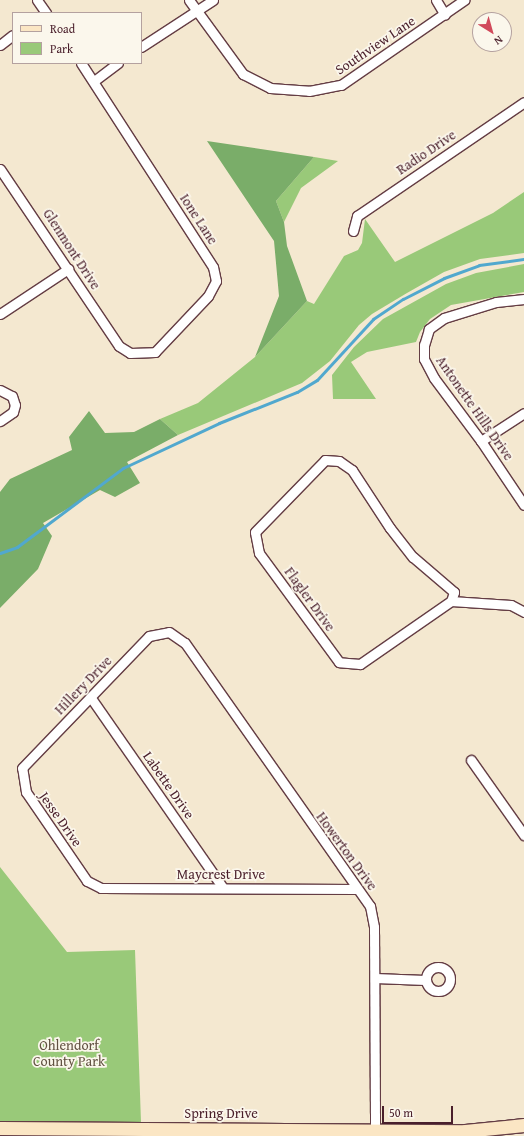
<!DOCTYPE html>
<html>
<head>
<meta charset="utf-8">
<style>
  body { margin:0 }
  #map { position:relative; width:524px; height:1136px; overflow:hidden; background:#f4e8d0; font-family:"Gentium Book Plus",serif }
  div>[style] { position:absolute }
  .green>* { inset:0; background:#99c979 }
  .forest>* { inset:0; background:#7aad69 }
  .stream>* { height:3px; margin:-1.5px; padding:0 1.5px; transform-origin:1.5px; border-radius:1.5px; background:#51a8ce }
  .roads { filter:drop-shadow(1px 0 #643d44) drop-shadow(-1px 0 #643d44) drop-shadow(0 1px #643d44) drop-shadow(0 -1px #643d44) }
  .street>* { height:9px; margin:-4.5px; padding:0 4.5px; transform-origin:4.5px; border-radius:4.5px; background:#fff }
  .street>.ring { margin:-4.5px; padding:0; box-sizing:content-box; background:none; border:9px solid #fff; border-radius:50% }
  .secondary>* { height:13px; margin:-6.5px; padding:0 6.5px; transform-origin:6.5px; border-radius:6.5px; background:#fbe6c4 }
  span { translate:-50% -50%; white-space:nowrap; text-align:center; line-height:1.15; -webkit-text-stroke:3.5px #fbf7ec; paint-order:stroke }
  .street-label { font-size:14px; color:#4a1f2b }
  .park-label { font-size:14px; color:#625242 }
  .legend { position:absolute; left:12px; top:12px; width:130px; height:52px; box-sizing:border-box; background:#fbf7ec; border:1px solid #b4a19f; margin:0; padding:5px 7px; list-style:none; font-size:12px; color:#4a1f2b }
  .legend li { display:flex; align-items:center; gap:8px; height:20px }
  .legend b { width:20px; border:1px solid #b4a19f }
  .north { position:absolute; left:472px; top:12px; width:40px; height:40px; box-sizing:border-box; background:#fbf7ec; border:1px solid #b4a19f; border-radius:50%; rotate:143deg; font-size:11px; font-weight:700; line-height:16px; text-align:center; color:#4a1f2b }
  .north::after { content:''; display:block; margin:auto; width:14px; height:18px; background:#d1495b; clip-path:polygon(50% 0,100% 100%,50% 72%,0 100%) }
  .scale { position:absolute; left:382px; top:1106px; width:71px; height:18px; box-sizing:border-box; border:2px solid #4a1f2b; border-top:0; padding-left:5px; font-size:12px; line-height:14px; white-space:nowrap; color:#4a1f2b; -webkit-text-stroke:3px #fbf7ec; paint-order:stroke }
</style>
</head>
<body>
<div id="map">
  <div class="green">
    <i style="clip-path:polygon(314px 157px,338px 161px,301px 188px,284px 222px,276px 201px)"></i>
    <i style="clip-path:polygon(524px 192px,524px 253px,480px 259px,444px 272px,407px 293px,372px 314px,359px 325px,330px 361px,302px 383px,178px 435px,160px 419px,198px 403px,255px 357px,307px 301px,314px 304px,344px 256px,358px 250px,362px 243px,365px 219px,395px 262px,493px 213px)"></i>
    <i style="clip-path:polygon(524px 264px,524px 292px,451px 305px,430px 319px,420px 332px,416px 342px,367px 352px,351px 362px,376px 399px,333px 399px,332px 375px,354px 347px,383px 319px,446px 284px,476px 273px)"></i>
    <i style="clip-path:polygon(0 867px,67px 952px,135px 950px,141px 1122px,0 1122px)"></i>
  </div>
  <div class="forest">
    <i style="clip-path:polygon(207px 141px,314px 157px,276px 201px,284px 222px,287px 246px,307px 301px,255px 357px,279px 296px,274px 241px)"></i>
    <i style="clip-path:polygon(89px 411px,105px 433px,134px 432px,160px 419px,178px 435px,127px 462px,140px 483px,115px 497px,100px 490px,43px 523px,52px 536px,38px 569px,0 608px,0 492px,10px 479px,72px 450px,69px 437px)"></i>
  </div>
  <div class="stream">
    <i style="left:0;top:553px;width:18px;rotate:-19deg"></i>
    <i style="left:17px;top:547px;width:132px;rotate:-36.7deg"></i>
    <i style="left:123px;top:468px;width:106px;rotate:-25.1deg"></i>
    <i style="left:219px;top:423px;width:84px;rotate:-21.7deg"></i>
    <i style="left:297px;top:392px;width:23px;rotate:-31deg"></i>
    <i style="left:317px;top:380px;width:83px;rotate:-47.4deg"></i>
    <i style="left:373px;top:319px;width:36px;rotate:-34deg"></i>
    <i style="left:403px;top:299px;width:46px;rotate:-27.1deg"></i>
    <i style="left:444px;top:278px;width:37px;rotate:-20deg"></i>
    <i style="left:479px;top:265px;width:45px;rotate:-7.6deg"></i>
  </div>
  <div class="roads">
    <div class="street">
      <i style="left:37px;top:0;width:16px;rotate:55deg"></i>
      <i style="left:189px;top:0;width:92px;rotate:53.9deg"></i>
      <i style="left:243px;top:74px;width:30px;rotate:27deg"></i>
      <i style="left:270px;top:88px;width:39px;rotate:4deg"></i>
      <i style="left:309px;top:91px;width:33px;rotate:-11deg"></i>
      <i style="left:341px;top:85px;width:150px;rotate:-34.6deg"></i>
      <i style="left:436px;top:0;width:17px;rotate:59deg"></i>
      <i style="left:0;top:45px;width:16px;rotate:-38deg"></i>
      <i style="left:141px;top:47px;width:86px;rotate:-33.1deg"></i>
      <i style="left:94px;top:81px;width:30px;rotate:-37deg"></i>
      <i style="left:0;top:169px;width:213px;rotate:56.1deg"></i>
      <i style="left:119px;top:346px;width:13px;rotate:32deg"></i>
      <i style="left:130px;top:353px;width:25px;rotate:-2deg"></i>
      <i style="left:155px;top:352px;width:77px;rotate:-46.6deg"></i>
      <i style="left:208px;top:296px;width:17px;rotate:-62deg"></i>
      <i style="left:216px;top:281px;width:14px;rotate:-102deg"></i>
      <i style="left:213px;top:267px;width:243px;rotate:-122.9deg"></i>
      <i style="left:353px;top:231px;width:16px;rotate:-75deg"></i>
      <i style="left:357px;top:216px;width:202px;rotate:-34.3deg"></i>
      <i style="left:524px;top:299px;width:28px;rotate:174deg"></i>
      <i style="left:496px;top:302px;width:54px;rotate:162.9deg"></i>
      <i style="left:444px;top:318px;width:19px;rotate:144deg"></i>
      <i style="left:429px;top:329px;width:17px;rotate:107deg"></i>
      <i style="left:424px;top:345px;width:14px;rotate:90deg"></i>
      <i style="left:424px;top:359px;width:21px;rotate:62deg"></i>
      <i style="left:434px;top:378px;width:79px;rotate:53.3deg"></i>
      <i style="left:481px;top:441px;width:77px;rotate:56.1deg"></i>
      <i style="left:0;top:314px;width:82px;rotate:-33.5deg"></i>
      <i style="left:0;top:390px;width:13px;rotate:27deg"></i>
      <i style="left:12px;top:396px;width:9px;rotate:72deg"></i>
      <i style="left:15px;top:405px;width:7px;rotate:106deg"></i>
      <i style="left:13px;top:412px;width:16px;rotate:145deg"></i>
      <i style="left:481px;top:441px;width:51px;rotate:-33.1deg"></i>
      <i style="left:451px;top:601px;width:111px;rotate:145.3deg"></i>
      <i style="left:360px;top:664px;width:21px;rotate:-175deg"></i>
      <i style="left:339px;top:662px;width:135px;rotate:-126.3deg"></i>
      <i style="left:259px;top:553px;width:21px;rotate:-101deg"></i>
      <i style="left:255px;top:532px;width:100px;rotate:-45.8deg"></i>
      <i style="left:325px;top:460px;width:14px;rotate:4deg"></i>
      <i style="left:339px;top:461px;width:16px;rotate:35deg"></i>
      <i style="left:352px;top:470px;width:69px;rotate:56.8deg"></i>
      <i style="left:390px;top:528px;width:37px;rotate:52deg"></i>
      <i style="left:413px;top:557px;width:54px;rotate:40.5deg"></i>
      <i style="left:454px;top:592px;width:9px;rotate:108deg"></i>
      <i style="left:451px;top:601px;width:60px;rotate:3.8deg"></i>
      <i style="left:511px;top:605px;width:15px;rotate:28deg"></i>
      <i style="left:91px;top:698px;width:231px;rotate:55.2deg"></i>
      <i style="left:471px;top:760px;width:92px;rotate:54.8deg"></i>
      <i style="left:356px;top:889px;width:255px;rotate:-179.8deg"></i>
      <i style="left:101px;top:888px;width:16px;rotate:-153deg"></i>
      <i style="left:87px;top:881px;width:108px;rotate:-124.4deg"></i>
      <i style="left:26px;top:792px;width:24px;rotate:-99deg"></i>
      <i style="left:22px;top:768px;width:183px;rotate:-46.1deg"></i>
      <i style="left:149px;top:636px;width:20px;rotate:-11deg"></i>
      <i style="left:169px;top:632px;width:19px;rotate:35deg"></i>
      <i style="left:185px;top:643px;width:322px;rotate:54.9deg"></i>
      <i style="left:370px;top:906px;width:21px;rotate:79deg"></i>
      <i style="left:374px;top:927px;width:203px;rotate:89.7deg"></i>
      <i class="ring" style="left:426px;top:967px;width:15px;height:15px"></i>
      <i style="left:375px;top:978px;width:50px;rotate:2.3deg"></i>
    </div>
    <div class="secondary">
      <i style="left:0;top:1128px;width:465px;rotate:0.4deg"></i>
      <i style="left:465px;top:1131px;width:59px;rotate:-5.8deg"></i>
    </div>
  </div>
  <div class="street-label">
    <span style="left:375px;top:45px;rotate:-34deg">Southview Lane</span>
    <span style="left:426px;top:152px;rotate:-34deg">Radio Drive</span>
    <span style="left:199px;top:219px;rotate:57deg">Ione Lane</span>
    <span style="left:72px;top:249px;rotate:57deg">Glenmont Drive</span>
    <span style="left:475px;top:408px;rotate:55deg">Antonette Hills Drive</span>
    <span style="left:310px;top:599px;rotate:54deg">Flagler Drive</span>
    <span style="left:83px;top:685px;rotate:-46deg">Hillery Drive</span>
    <span style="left:169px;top:785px;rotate:55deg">Labette Drive</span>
    <span style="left:61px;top:819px;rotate:55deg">Jesse Drive</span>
    <span style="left:347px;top:851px;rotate:54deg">Howerton Drive</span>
    <span style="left:221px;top:874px">Maycrest Drive</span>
    <span style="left:221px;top:1113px">Spring Drive</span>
  </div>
  <div class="park-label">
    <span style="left:69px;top:1053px">Ohlendorf<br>County Park</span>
  </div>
  <ul class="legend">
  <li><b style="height:5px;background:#fbe6c4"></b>Road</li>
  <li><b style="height:11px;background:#99c979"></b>Park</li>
  </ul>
  <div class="north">N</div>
  <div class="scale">50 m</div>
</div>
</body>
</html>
